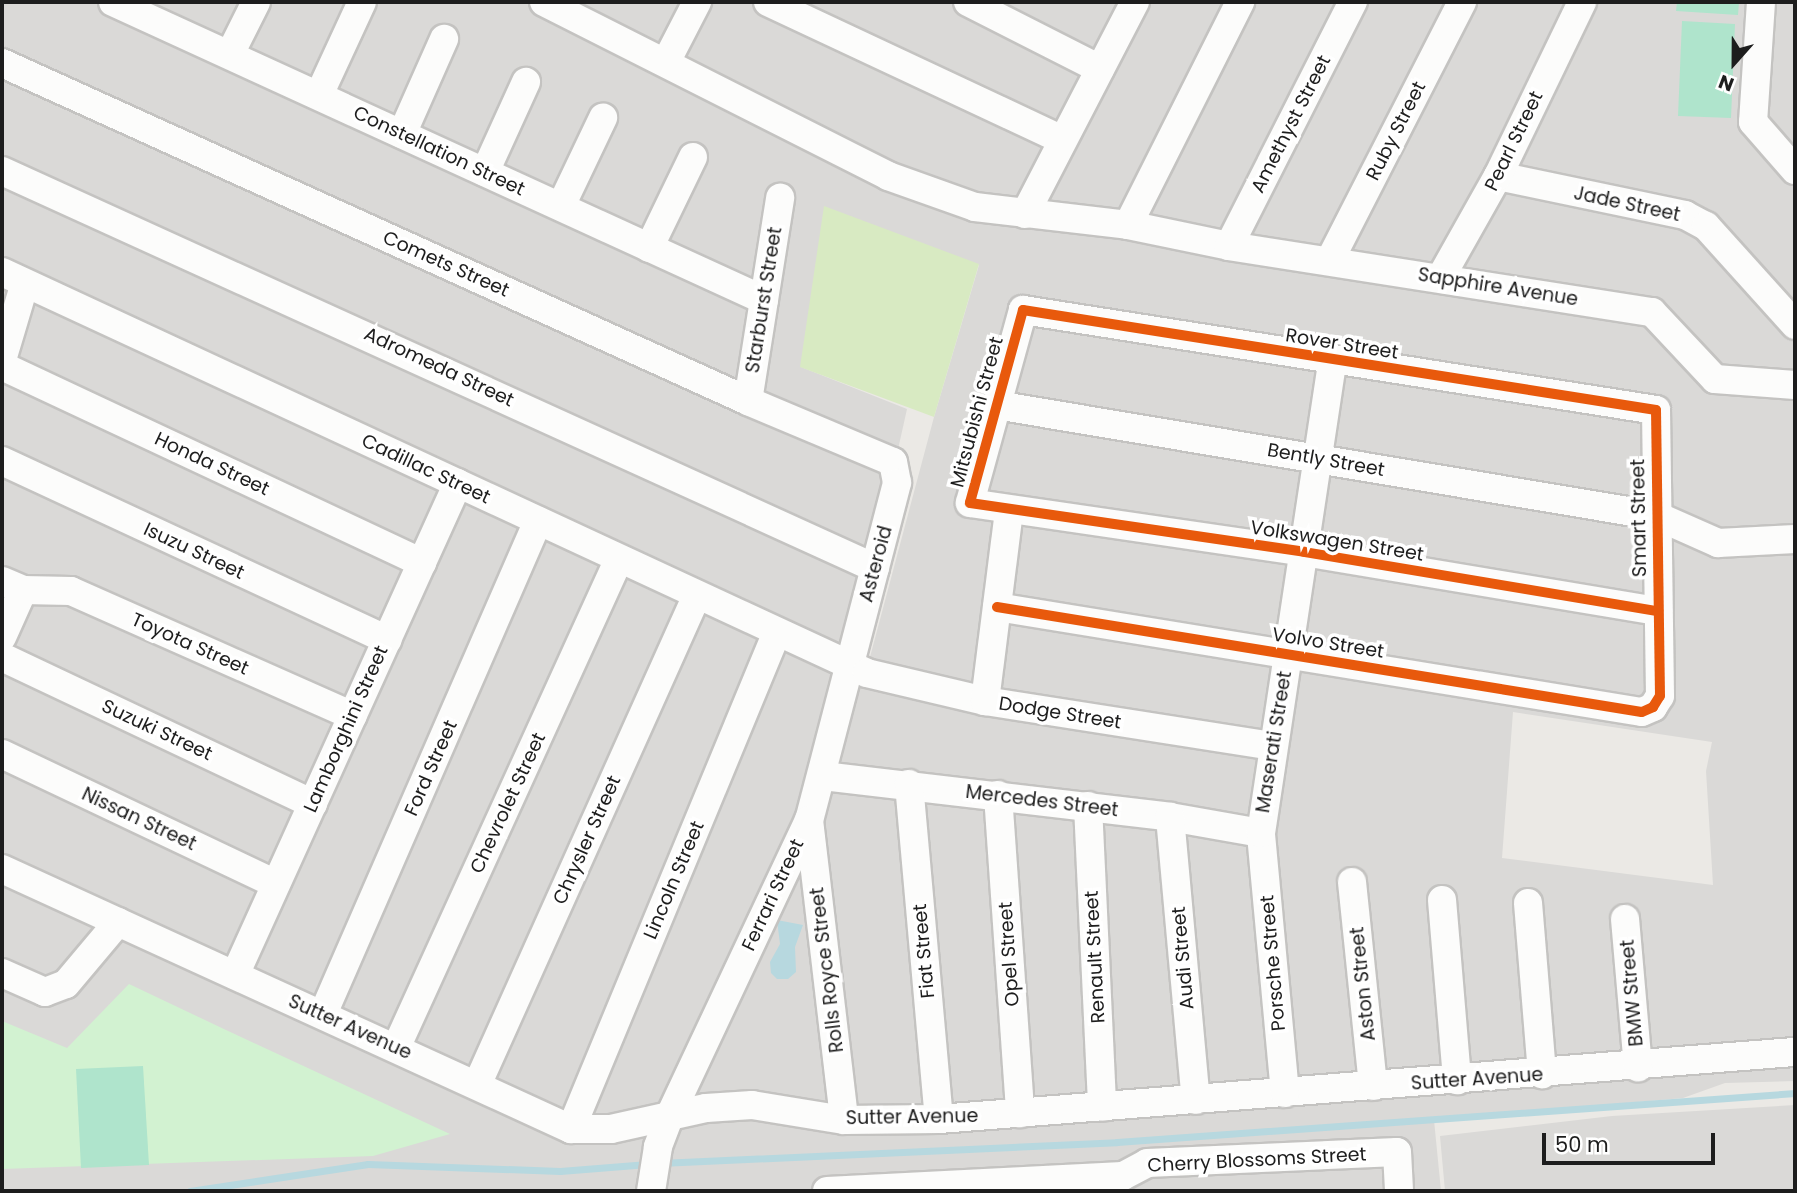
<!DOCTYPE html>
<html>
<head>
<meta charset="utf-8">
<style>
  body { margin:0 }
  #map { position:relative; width:1797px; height:1193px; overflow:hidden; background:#ebe9e5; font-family:Poppins,sans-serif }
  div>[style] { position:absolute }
  .residential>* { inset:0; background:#dad9d7 }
  .grass>* { inset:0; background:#d8eac2 }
  .park>* { inset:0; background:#d2f2d1 }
  .pitch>* { inset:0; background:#afe4cc }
  .water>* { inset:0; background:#b7d8df }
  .stream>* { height:7px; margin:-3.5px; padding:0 3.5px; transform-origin:3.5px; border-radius:3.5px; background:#b7d8df }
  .roads { filter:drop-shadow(2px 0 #c4c3c1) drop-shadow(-2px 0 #c4c3c1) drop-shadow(0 2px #c4c3c1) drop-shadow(0 -2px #c4c3c1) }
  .street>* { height:28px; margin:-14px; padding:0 14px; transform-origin:14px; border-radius:14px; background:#fcfcfb }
  .cycleway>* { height:10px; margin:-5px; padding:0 5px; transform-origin:5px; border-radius:5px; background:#e8590c }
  span { translate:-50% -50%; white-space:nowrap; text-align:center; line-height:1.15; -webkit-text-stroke:7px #fff; paint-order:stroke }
  .street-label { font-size:19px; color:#1d1d1d }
  .frame { position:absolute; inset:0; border:4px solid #1d1d1d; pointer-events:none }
  .north { position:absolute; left:1699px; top:28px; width:70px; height:70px; -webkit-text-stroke:5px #fff; paint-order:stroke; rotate:201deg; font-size:19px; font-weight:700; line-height:28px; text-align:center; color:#1d1d1d }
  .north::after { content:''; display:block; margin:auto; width:24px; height:32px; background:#1d1d1d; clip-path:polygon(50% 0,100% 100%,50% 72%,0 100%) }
  .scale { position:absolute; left:1542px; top:1133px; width:173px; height:32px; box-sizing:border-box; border:4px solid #1d1d1d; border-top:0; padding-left:9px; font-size:21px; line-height:24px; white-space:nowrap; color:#1d1d1d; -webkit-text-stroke:5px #fff; paint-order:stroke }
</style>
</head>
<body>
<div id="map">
  <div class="residential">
    <i style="clip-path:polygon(evenodd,2px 2px,1795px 2px,1795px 1081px,1725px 1083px,1683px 1098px,1434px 1120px,1441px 1191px,2px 1191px,2px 2px,979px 265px,934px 417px,866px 672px,850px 665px,907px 409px,801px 367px,979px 265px,2px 2px,1513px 712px,1712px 742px,1706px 771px,1713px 885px,1502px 858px,1513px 712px)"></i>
    <i style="clip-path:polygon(1795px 1105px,1795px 1191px,1445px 1191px,1440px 1136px,1612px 1116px)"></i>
  </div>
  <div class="grass">
    <i style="clip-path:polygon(824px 206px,979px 264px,934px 417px,800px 367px)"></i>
  </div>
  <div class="park">
    <i style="clip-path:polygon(129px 984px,226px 1030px,450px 1134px,373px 1156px,2px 1169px,2px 1021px,67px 1048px)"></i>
  </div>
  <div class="pitch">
    <i style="clip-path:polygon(1677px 2px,1739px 2px,1738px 15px,1676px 11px)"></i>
    <i style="clip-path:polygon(1682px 21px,1735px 24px,1731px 118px,1678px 116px)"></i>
    <i style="clip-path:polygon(143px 1066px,149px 1165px,81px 1168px,76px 1069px)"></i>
  </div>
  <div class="water">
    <i style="clip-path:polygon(777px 920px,803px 925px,795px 947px,796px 972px,788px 979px,777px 979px,771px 973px,770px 962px,780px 944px)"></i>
  </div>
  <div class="stream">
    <i style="left:660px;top:1163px;width:457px;rotate:-2.6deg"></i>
    <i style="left:1117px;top:1142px;width:680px;rotate:-4.13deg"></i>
    <i style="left:190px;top:1191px;width:180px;rotate:-8.6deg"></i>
    <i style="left:368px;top:1164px;width:192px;rotate:2.1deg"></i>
    <i style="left:560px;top:1171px;width:88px;rotate:-4.5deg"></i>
  </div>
  <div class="roads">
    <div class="street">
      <i style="left:113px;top:2px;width:716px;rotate:24.6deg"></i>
      <i style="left:544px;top:2px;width:386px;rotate:26.8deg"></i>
      <i style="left:888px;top:176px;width:92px;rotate:19.6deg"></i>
      <i style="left:975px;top:207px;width:154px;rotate:6.7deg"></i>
      <i style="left:1128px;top:225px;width:103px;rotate:11.7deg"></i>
      <i style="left:1229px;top:246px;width:428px;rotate:8.9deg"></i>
      <i style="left:1652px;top:312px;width:92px;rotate:46.8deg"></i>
      <i style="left:1715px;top:379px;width:80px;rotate:4.3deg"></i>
      <i style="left:768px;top:2px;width:325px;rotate:25.1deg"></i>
      <i style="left:968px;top:2px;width:148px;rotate:26.9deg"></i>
      <i style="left:1761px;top:2px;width:120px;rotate:93.8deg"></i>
      <i style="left:1753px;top:122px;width:64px;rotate:48.8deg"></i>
      <i style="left:230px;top:54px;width:58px;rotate:-63.4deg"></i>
      <i style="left:666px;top:62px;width:68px;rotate:-62.7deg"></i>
      <i style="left:2px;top:63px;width:819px;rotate:24.37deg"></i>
      <i style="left:748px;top:401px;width:157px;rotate:22.8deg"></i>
      <i style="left:893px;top:462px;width:21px;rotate:79deg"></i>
      <i style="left:897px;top:483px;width:348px;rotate:104.6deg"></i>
      <i style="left:809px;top:820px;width:326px;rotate:115.2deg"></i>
      <i style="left:670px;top:1115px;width:34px;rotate:111deg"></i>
      <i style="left:658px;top:1147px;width:45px;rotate:99deg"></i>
      <i style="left:319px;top:95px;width:102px;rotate:-65.2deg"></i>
      <i style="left:402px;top:134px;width:104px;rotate:-66.1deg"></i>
      <i style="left:2px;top:171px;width:959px;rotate:24.45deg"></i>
      <i style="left:485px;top:172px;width:99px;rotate:-65.5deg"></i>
      <i style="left:1498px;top:176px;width:191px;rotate:11.8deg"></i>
      <i style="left:1685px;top:215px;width:24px;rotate:28deg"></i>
      <i style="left:1706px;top:226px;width:133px;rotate:48deg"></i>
      <i style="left:561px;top:206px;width:98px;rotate:-64.5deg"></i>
      <i style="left:1025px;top:214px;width:239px;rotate:-62.6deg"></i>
      <i style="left:1128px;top:225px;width:250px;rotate:-63.3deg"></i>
      <i style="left:1229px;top:246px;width:274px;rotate:-63.1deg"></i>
      <i style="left:649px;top:248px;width:101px;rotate:-64.2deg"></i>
      <i style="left:1330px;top:260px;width:290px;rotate:-62.9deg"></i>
      <i style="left:2px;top:272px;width:953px;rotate:24.87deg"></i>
      <i style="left:867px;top:673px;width:121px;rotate:13.3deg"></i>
      <i style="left:985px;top:701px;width:291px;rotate:8.9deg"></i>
      <i style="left:1441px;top:277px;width:116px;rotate:-60.6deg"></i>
      <i style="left:1498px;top:176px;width:193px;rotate:-64.2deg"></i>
      <i style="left:2px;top:360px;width:80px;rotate:-73.4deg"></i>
      <i style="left:2px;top:366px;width:464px;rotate:25.1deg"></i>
      <i style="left:748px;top:401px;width:206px;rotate:-81deg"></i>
      <i style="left:996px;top:405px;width:670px;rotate:9.53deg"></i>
      <i style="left:1657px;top:516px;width:67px;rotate:23.9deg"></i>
      <i style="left:1718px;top:543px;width:77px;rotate:-3deg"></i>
      <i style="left:2px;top:461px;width:425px;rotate:24.9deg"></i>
      <i style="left:2px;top:581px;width:23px;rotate:23deg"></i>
      <i style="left:23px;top:590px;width:48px;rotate:1.2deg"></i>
      <i style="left:71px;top:591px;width:308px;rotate:23.9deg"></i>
      <i style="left:997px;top:607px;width:653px;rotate:9.25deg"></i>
      <i style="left:1642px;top:712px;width:12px;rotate:-24deg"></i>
      <i style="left:1653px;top:707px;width:13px;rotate:-58deg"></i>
      <i style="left:1660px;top:696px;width:286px;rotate:-90.8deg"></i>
      <i style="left:1656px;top:410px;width:641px;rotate:-171.02deg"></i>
      <i style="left:1023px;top:310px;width:200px;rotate:105.4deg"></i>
      <i style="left:970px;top:503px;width:338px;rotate:8.3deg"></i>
      <i style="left:1304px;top:552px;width:359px;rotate:9.5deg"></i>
      <i style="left:2px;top:637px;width:51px;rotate:-65.9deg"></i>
      <i style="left:2px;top:657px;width:344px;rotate:25.3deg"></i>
      <i style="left:985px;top:701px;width:191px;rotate:-82.8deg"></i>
      <i style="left:2px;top:754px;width:303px;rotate:25.4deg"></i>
      <i style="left:823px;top:776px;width:349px;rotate:6.7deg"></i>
      <i style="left:1170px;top:817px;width:92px;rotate:10deg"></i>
      <i style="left:909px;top:784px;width:336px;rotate:84.9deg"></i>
      <i style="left:998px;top:795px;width:319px;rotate:86deg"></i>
      <i style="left:1088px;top:806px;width:301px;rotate:87.3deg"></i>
      <i style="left:1170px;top:817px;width:284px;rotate:84.8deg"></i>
      <i style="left:809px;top:820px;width:302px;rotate:83.3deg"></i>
      <i style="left:2px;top:869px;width:626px;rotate:24.56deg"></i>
      <i style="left:571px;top:1129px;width:40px"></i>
      <i style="left:611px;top:1129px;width:97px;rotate:-12.5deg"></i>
      <i style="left:706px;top:1108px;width:46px;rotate:-3.7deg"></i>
      <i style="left:752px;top:1105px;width:93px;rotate:9.3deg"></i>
      <i style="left:844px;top:1120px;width:95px;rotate:-0.6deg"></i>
      <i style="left:939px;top:1119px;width:859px;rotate:-4.48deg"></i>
      <i style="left:1352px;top:882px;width:205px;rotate:84.1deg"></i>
      <i style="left:1442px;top:900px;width:181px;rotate:85.2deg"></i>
      <i style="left:1528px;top:903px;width:172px;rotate:85.3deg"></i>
      <i style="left:1625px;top:919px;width:149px;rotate:85deg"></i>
      <i style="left:2px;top:973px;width:47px;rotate:23.8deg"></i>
      <i style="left:45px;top:992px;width:22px;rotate:-21deg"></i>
      <i style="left:66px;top:984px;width:81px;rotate:-50deg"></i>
      <i style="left:235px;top:975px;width:540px;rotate:-65.62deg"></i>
      <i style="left:323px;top:1014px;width:538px;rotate:-66.44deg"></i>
      <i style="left:396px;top:1048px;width:537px;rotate:-65.49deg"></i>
      <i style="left:477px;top:1085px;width:537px;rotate:-65.82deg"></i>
      <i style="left:1285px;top:1093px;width:261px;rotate:-95.3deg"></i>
      <i style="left:1261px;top:833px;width:477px;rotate:-81.4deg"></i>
      <i style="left:571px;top:1129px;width:538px;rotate:-67.49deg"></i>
      <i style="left:827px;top:1191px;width:296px;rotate:-2.9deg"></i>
      <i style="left:1123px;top:1176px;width:27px;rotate:-28deg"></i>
      <i style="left:1147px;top:1163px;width:250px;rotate:-2.5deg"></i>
      <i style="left:1397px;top:1152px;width:39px;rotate:87deg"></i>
    </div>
  </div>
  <div class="cycleway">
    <i style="left:997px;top:607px;width:653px;rotate:9.25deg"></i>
    <i style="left:1642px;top:712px;width:12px;rotate:-24deg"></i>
    <i style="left:1653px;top:707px;width:13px;rotate:-58deg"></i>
    <i style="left:1660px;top:696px;width:286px;rotate:-90.8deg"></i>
    <i style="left:1656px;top:410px;width:641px;rotate:-171.02deg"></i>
    <i style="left:1023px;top:310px;width:200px;rotate:105.4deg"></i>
    <i style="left:970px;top:503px;width:338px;rotate:8.3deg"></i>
    <i style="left:1304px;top:552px;width:359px;rotate:9.5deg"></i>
  </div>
  <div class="street-label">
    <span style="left:1291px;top:124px;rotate:-63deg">Amethyst Street</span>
    <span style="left:1396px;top:131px;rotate:-63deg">Ruby Street</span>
    <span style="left:1514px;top:141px;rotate:-64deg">Pearl Street</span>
    <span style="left:439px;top:151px;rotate:25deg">Constellation Street</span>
    <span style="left:1627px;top:204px;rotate:12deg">Jade Street</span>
    <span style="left:446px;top:264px;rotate:24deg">Comets Street</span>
    <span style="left:1498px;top:287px;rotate:9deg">Sapphire Avenue</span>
    <span style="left:764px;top:300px;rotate:-81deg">Starburst Street</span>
    <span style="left:1342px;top:344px;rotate:9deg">Rover Street</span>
    <span style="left:439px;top:367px;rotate:25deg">Adromeda Street</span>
    <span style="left:977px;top:412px;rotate:-75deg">Mitsubishi Street</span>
    <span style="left:1326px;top:460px;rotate:10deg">Bently Street</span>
    <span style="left:212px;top:464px;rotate:25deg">Honda Street</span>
    <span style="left:426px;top:469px;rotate:25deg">Cadillac Street</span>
    <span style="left:1639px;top:518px;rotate:-91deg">Smart Street</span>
    <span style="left:1337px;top:541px;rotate:9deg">Volkswagen Street</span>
    <span style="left:194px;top:551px;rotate:25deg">Isuzu Street</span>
    <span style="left:876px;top:564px;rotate:-75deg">Asteroid</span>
    <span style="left:1328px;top:643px;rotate:9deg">Volvo Street</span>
    <span style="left:190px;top:644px;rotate:24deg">Toyota Street</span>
    <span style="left:1060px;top:713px;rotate:9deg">Dodge Street</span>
    <span style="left:346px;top:729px;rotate:-66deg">Lamborghini Street</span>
    <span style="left:157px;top:730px;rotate:25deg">Suzuki Street</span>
    <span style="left:1274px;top:742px;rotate:-81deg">Maserati Street</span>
    <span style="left:431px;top:768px;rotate:-66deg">Ford Street</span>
    <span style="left:1042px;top:801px;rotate:7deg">Mercedes Street</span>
    <span style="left:508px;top:803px;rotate:-65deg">Chevrolet Street</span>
    <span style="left:139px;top:819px;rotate:25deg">Nissan Street</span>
    <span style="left:587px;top:840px;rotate:-66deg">Chrysler Street</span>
    <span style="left:674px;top:880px;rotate:-67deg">Lincoln Street</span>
    <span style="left:773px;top:895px;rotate:-65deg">Ferrari Street</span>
    <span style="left:924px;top:951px;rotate:-95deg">Fiat Street</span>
    <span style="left:1009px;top:954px;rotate:-94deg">Opel Street</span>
    <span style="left:1095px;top:957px;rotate:-93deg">Renault Street</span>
    <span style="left:1183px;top:958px;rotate:-95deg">Audi Street</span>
    <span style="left:1273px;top:963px;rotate:-95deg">Porsche Street</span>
    <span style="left:827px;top:970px;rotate:-97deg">Rolls Royce Street</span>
    <span style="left:1363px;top:984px;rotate:-96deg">Aston Street</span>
    <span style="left:1632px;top:993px;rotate:-95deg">BMW Street</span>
    <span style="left:350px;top:1027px;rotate:24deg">Sutter Avenue</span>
    <span style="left:1477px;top:1079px;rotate:-4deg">Sutter Avenue</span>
    <span style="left:912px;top:1117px;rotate:-1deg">Sutter Avenue</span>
    <span style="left:1257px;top:1160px;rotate:-3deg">Cherry Blossoms Street</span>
  </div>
  <div class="frame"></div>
  <div class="north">N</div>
  <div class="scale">50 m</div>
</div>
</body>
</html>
